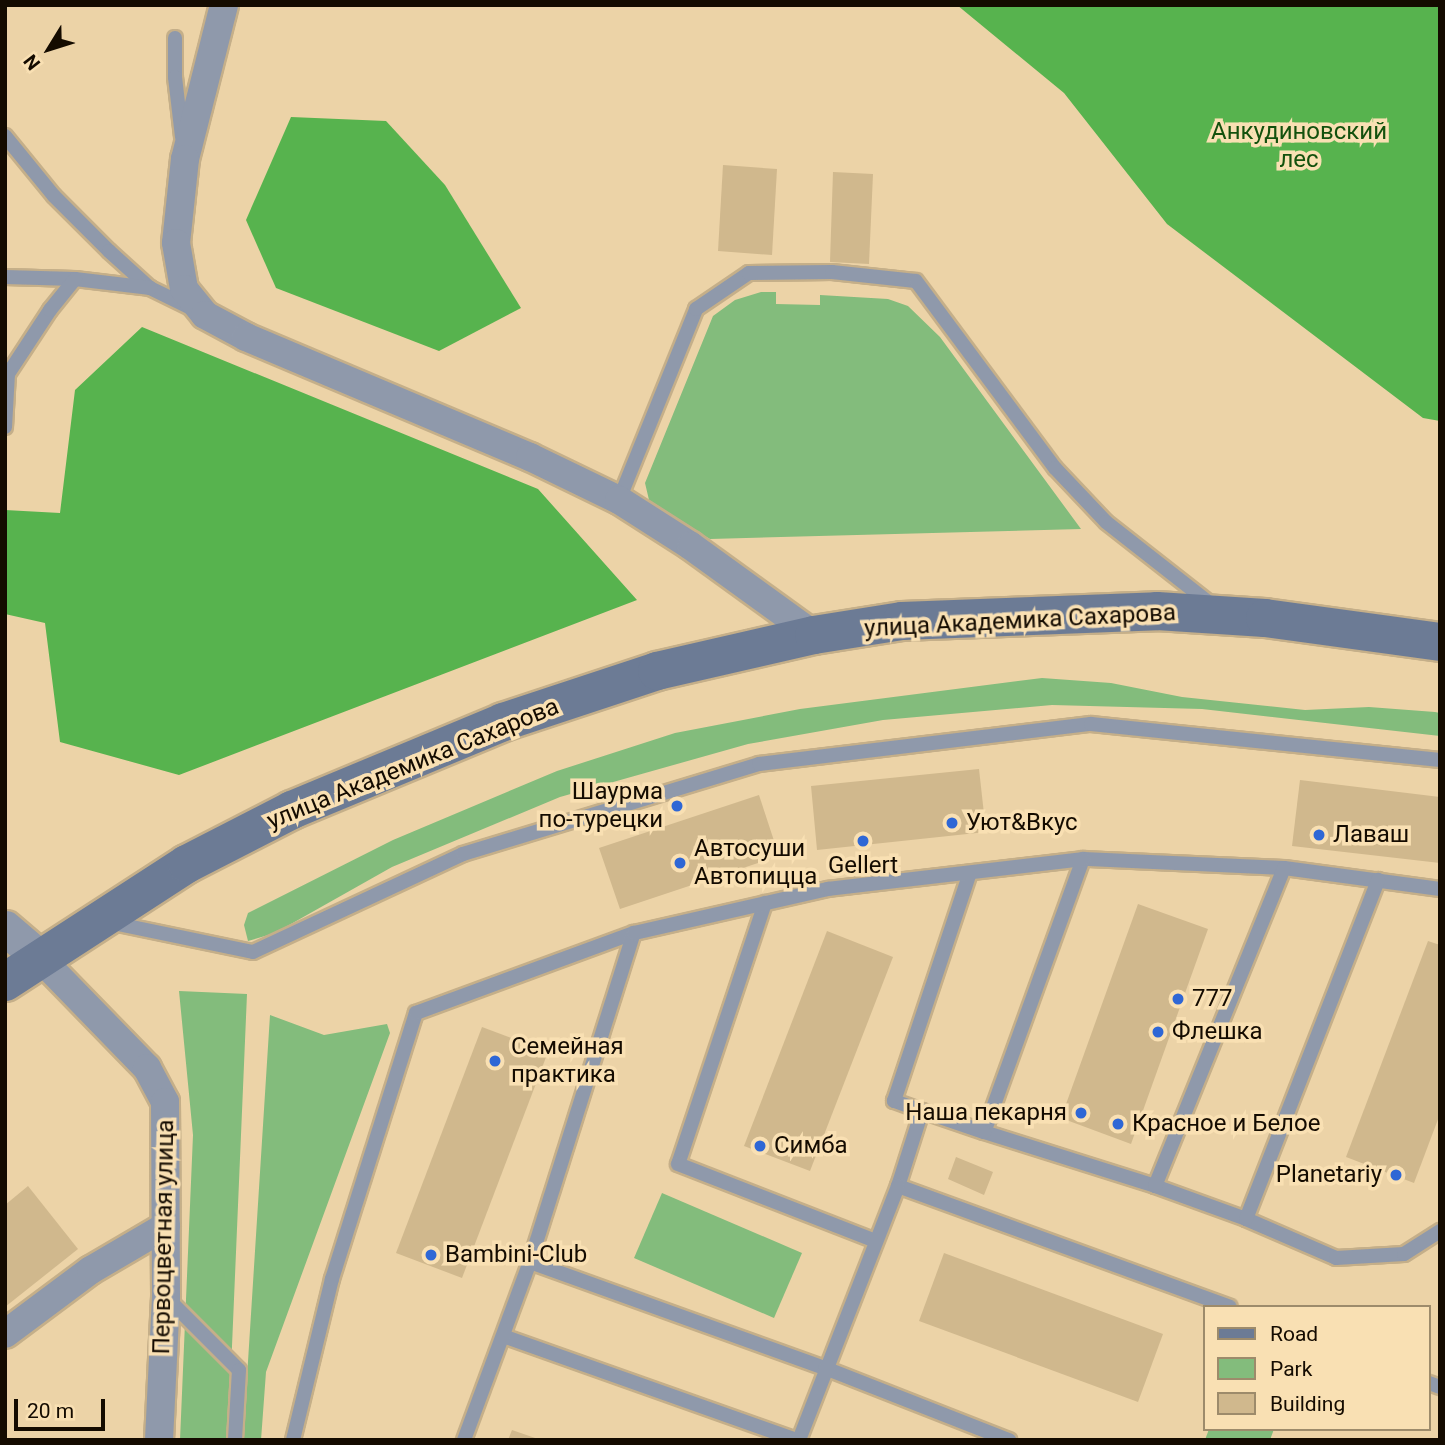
<!DOCTYPE html>
<html>
<head>
<meta charset="utf-8">
<style>
  body { margin:0 }
  #map { position:relative; width:1445px; height:1445px; overflow:hidden; background:#ecd3a7; font-family:Roboto,sans-serif }
  div>[style] { position:absolute }
  .green>* { inset:0; background:#83bc7c }
  .forest>* { inset:0; background:#57b34e }
  .building>* { inset:0; background:#d0b88d }
  .roads { filter:drop-shadow(2px 0 #c5af89) drop-shadow(-2px 0 #c5af89) drop-shadow(0 2px #c5af89) drop-shadow(0 -2px #c5af89) }
  .service>* { height:14px; margin:-7px; padding:0 7px; transform-origin:7px; border-radius:7px; background:#8f99ab }
  .minor>* { height:28px; margin:-14px; padding:0 14px; transform-origin:14px; border-radius:14px; background:#8f99ab }
  .tertiary>* { height:35px; margin:-17.5px; padding:0 17.5px; transform-origin:17.5px; border-radius:17.5px; background:#8f99ab }
  .secondary>* { height:38px; margin:-19px; padding:0 19px; transform-origin:19px; border-radius:19px; background:#6c7b95 }
  .dots>* { width:19px; height:19px; translate:-50% -50%; box-sizing:border-box; border:4px solid #f9e0b3; border-radius:50% }
  span { translate:-50% -50%; white-space:nowrap; text-align:center; line-height:1.15; -webkit-text-stroke:7px #f9e0b3; paint-order:stroke }
  .park-label { font-size:24px; color:#13510d }
  .street-label { font-size:24px; color:#140b00 }
  .poi-label { font-size:24px; color:#140b00 }
  .right { translate:-100% -50%; text-align:right }
  .left { translate:0 -50%; text-align:left }
  .frame { position:absolute; inset:0; border:7px solid #140b00; pointer-events:none }
  .legend { position:absolute; left:1203px; top:1305px; width:228px; height:126px; box-sizing:border-box; background:#f9e0b3; border:2px solid #9d8b6b; margin:0; padding:9px 12px; list-style:none; font-size:21px; color:#140b00 }
  .legend li { display:flex; align-items:center; gap:14px; height:35px }
  .legend b { width:35px; border:2px solid #9d8b6b }
  .north { position:absolute; left:14px; top:14px; width:70px; height:70px; -webkit-text-stroke:5px #f9e0b3; paint-order:stroke; rotate:232deg; font-size:19px; font-weight:700; line-height:28px; text-align:center; color:#140b00 }
  .north::after { content:''; display:block; margin:auto; width:24px; height:32px; background:#140b00; clip-path:polygon(50% 0,100% 100%,50% 72%,0 100%) }
  .scale { position:absolute; left:14px; top:1399px; width:91px; height:32px; box-sizing:border-box; border:4px solid #140b00; border-top:0; padding-left:9px; font-size:21px; line-height:24px; white-space:nowrap; color:#140b00; -webkit-text-stroke:5px #f9e0b3; paint-order:stroke }
</style>
</head>
<body>
<div id="map">
  <div class="green">
    <i style="clip-path:polygon(761px 292px,776px 292px,776px 304px,820px 305px,820px 295px,888px 299px,908px 306px,940px 337px,1081px 529px,710px 539px,660px 513px,649px 500px,645px 483px,713px 316px,735px 300px)"></i>
    <i style="clip-path:polygon(1042px 678px,1111px 683px,1182px 697px,1305px 710px,1369px 707px,1435px 712px,1440px 713px,1440px 736px,1202px 709px,1052px 705px,883px 720px,748px 744px,560px 797px,392px 867px,275px 933px,248px 941px,244px 925px,248px 913px,393px 840px,557px 771px,675px 733px,800px 709px)"></i>
    <i style="clip-path:polygon(179px 991px,247px 994px,228px 1440px,180px 1440px,193px 1135px)"></i>
    <i style="clip-path:polygon(270px 1015px,324px 1035px,387px 1024px,390px 1033px,266px 1372px,261px 1440px,243px 1440px)"></i>
    <i style="clip-path:polygon(662px 1193px,802px 1253px,774px 1318px,634px 1258px)"></i>
    <i style="clip-path:polygon(1209px 1429px,1274px 1429px,1270px 1440px,1205px 1440px)"></i>
  </div>
  <div class="forest">
    <i style="clip-path:polygon(957px 5px,1440px 5px,1440px 421px,1423px 418px,1167px 224px,1064px 93px)"></i>
    <i style="clip-path:polygon(291px 117px,386px 121px,445px 185px,521px 308px,439px 351px,276px 288px,246px 220px)"></i>
    <i style="clip-path:polygon(142px 327px,538px 489px,637px 600px,179px 775px,60px 742px,45px 623px,5px 614px,5px 510px,60px 513px,75px 390px)"></i>
  </div>
  <div class="building">
    <i style="clip-path:polygon(723px 165px,777px 169px,772px 255px,718px 251px)"></i>
    <i style="clip-path:polygon(833px 172px,873px 174px,869px 264px,830px 262px)"></i>
    <i style="clip-path:polygon(979px 769px,986px 832px,817px 850px,811px 786px)"></i>
    <i style="clip-path:polygon(1300px 780px,1440px 797px,1440px 863px,1292px 846px)"></i>
    <i style="clip-path:polygon(759px 795px,779px 856px,620px 909px,599px 848px)"></i>
    <i style="clip-path:polygon(1138px 904px,1208px 929px,1131px 1144px,1061px 1118px)"></i>
    <i style="clip-path:polygon(827px 931px,893px 957px,810px 1171px,744px 1146px)"></i>
    <i style="clip-path:polygon(1428px 941px,1440px 945px,1440px 1114px,1414px 1183px,1346px 1157px)"></i>
    <i style="clip-path:polygon(482px 1027px,548px 1052px,462px 1278px,396px 1253px)"></i>
    <i style="clip-path:polygon(956px 1157px,993px 1172px,984px 1195px,948px 1179px)"></i>
    <i style="clip-path:polygon(28px 1186px,78px 1249px,5px 1307px,5px 1205px)"></i>
    <i style="clip-path:polygon(944px 1253px,1163px 1334px,1138px 1402px,919px 1321px)"></i>
    <i style="clip-path:polygon(512px 1430px,538px 1439px,538px 1440px,508px 1440px)"></i>
  </div>
  <div class="roads">
    <div class="service">
      <i style="left:175px;top:38px;width:39px;rotate:90deg"></i>
      <i style="left:175px;top:77px;width:60px;rotate:83.3deg"></i>
      <i style="left:5px;top:136px;width:77px;rotate:50.8deg"></i>
      <i style="left:54px;top:196px;width:78px;rotate:45deg"></i>
      <i style="left:109px;top:251px;width:55px;rotate:42.1deg"></i>
      <i style="left:150px;top:288px;width:46px;rotate:26deg"></i>
      <i style="left:5px;top:277px;width:70px;rotate:1.6deg"></i>
      <i style="left:75px;top:279px;width:76px;rotate:6.8deg"></i>
      <i style="left:5px;top:427px;width:53px;rotate:-86.8deg"></i>
      <i style="left:8px;top:374px;width:77px;rotate:-56.7deg"></i>
      <i style="left:50px;top:310px;width:40px;rotate:-51deg"></i>
      <i style="left:619px;top:500px;width:206px;rotate:-68deg"></i>
      <i style="left:696px;top:309px;width:64px;rotate:-34.2deg"></i>
      <i style="left:749px;top:273px;width:83px;rotate:-0.7deg"></i>
      <i style="left:832px;top:272px;width:84px;rotate:6.1deg"></i>
      <i style="left:916px;top:281px;width:233px;rotate:53.4deg"></i>
      <i style="left:1055px;top:468px;width:74px;rotate:46.6deg"></i>
      <i style="left:1106px;top:522px;width:135px;rotate:38.1deg"></i>
      <i style="left:1440px;top:889px;width:157px;rotate:-172.3deg"></i>
      <i style="left:1284px;top:868px;width:201px;rotate:-177.4deg"></i>
      <i style="left:1083px;top:859px;width:290px;rotate:109.9deg"></i>
      <i style="left:984px;top:1132px;width:179px;rotate:17.5deg"></i>
      <i style="left:1155px;top:1186px;width:97px;rotate:19.9deg"></i>
      <i style="left:1246px;top:1219px;width:98px;rotate:23.4deg"></i>
      <i style="left:1336px;top:1258px;width:68px;rotate:-3.4deg"></i>
      <i style="left:1404px;top:1254px;width:43px;rotate:-32.6deg"></i>
      <i style="left:765px;top:903px;width:275px;rotate:108.4deg"></i>
      <i style="left:678px;top:1164px;width:212px;rotate:21.3deg"></i>
      <i style="left:108px;top:922px;width:148px;rotate:11.7deg"></i>
      <i style="left:253px;top:952px;width:232px;rotate:-25deg"></i>
      <i style="left:463px;top:854px;width:309px;rotate:-16.9deg"></i>
      <i style="left:759px;top:764px;width:334px;rotate:-6.9deg"></i>
      <i style="left:1091px;top:724px;width:351px;rotate:5.9deg"></i>
      <i style="left:922px;top:1111px;width:30px;rotate:-160deg"></i>
      <i style="left:894px;top:1101px;width:240px;rotate:-71.6deg"></i>
      <i style="left:984px;top:1132px;width:65px;rotate:-161.3deg"></i>
      <i style="left:922px;top:1111px;width:79px;rotate:107.7deg"></i>
      <i style="left:898px;top:1186px;width:353px;rotate:20deg"></i>
      <i style="left:1155px;top:1186px;width:343px;rotate:-67.9deg"></i>
      <i style="left:1246px;top:1219px;width:364px;rotate:-68.7deg"></i>
      <i style="left:530px;top:1262px;width:313px;rotate:19.8deg"></i>
      <i style="left:825px;top:1368px;width:198px;rotate:21.4deg"></i>
      <i style="left:168px;top:1299px;width:100px;rotate:45deg"></i>
      <i style="left:239px;top:1370px;width:70px;rotate:93.3deg"></i>
      <i style="left:503px;top:1336px;width:311px;rotate:19.5deg"></i>
      <i style="left:1429px;top:1383px;width:12px;rotate:20deg"></i>
      <i style="left:293px;top:1440px;width:166px;rotate:-76.4deg"></i>
      <i style="left:332px;top:1279px;width:279px;rotate:-72.5deg"></i>
      <i style="left:416px;top:1013px;width:232px;rotate:-20.2deg"></i>
      <i style="left:464px;top:1440px;width:190px;rotate:-69.7deg"></i>
      <i style="left:530px;top:1262px;width:345px;rotate:-72.5deg"></i>
      <i style="left:634px;top:933px;width:199px;rotate:-12.8deg"></i>
      <i style="left:828px;top:889px;width:257px;rotate:-6.7deg"></i>
      <i style="left:799px;top:1440px;width:273px;rotate:-68.7deg"></i>
    </div>
    <div class="minor">
      <i style="left:224px;top:5px;width:159px;rotate:104.2deg"></i>
      <i style="left:185px;top:159px;width:84px;rotate:96.1deg"></i>
      <i style="left:176px;top:243px;width:47px;rotate:80.1deg"></i>
      <i style="left:184px;top:289px;width:33px;rotate:51deg"></i>
      <i style="left:205px;top:315px;width:47px;rotate:28.2deg"></i>
      <i style="left:246px;top:337px;width:308px;rotate:22.9deg"></i>
      <i style="left:530px;top:457px;width:99px;rotate:25.8deg"></i>
      <i style="left:619px;top:500px;width:85px;rotate:32.6deg"></i>
      <i style="left:691px;top:546px;width:152px;rotate:35.9deg"></i>
      <i style="left:39px;top:957px;width:155px;rotate:45.8deg"></i>
      <i style="left:147px;top:1068px;width:38px;rotate:62deg"></i>
      <i style="left:165px;top:1102px;width:195px;rotate:89.7deg"></i>
      <i style="left:166px;top:1297px;width:143px;rotate:92.8deg"></i>
      <i style="left:5px;top:1334px;width:107px;rotate:-36.7deg"></i>
      <i style="left:91px;top:1270px;width:87px;rotate:-30.4deg"></i>
    </div>
    <div class="tertiary">
      <i style="left:5px;top:928px;width:45px;rotate:40.5deg"></i>
    </div>
    <div class="secondary">
      <i style="left:5px;top:982px;width:217px;rotate:-33deg"></i>
      <i style="left:187px;top:864px;width:118px;rotate:-27.2deg"></i>
      <i style="left:292px;top:810px;width:229px;rotate:-22.6deg"></i>
      <i style="left:503px;top:722px;width:162px;rotate:-18.3deg"></i>
      <i style="left:657px;top:671px;width:161px;rotate:-12.9deg"></i>
      <i style="left:814px;top:635px;width:89px;rotate:-9deg"></i>
      <i style="left:902px;top:621px;width:255px;rotate:-2.2deg"></i>
      <i style="left:1157px;top:611px;width:108px;rotate:3.7deg"></i>
      <i style="left:1265px;top:618px;width:177px;rotate:7.8deg"></i>
    </div>
  </div>
  <div class="dots">
    <i style="left:677px;top:806px;background:#2f67d5"></i>
    <i style="left:952px;top:823px;background:#2f67d5"></i>
    <i style="left:1319px;top:835px;background:#2f67d5"></i>
    <i style="left:863px;top:841px;background:#2f67d5"></i>
    <i style="left:680px;top:863px;background:#2f67d5"></i>
    <i style="left:1178px;top:999px;background:#2f67d5"></i>
    <i style="left:1158px;top:1032px;background:#2f67d5"></i>
    <i style="left:495px;top:1061px;background:#2f67d5"></i>
    <i style="left:1081px;top:1113px;background:#2f67d5"></i>
    <i style="left:1118px;top:1124px;background:#2f67d5"></i>
    <i style="left:760px;top:1146px;background:#2f67d5"></i>
    <i style="left:1396px;top:1175px;background:#2f67d5"></i>
    <i style="left:431px;top:1255px;background:#2f67d5"></i>
  </div>
  <div class="park-label">
    <span style="left:1299px;top:146px">Анкудиновский<br>лес</span>
  </div>
  <div class="street-label">
    <span style="left:1020px;top:621px;rotate:-3deg">улица Академика Сахарова</span>
    <span style="left:413px;top:764px;rotate:-22deg">улица Академика Сахарова</span>
    <span style="left:164px;top:1237px;rotate:-89deg">Первоцветная улица</span>
  </div>
  <div class="poi-label">
    <span class="right" style="left:663px;top:806px">Шаурма<br>по-турецки</span>
    <span class="left" style="left:966px;top:823px">Уют&amp;Вкус</span>
    <span class="left" style="left:1333px;top:835px">Лаваш</span>
    <span class="left" style="left:694px;top:863px">Автосуши<br>Автопицца</span>
    <span style="left:863px;top:866px">Gellert</span>
    <span class="left" style="left:1192px;top:999px">777</span>
    <span class="left" style="left:1172px;top:1032px">Флешка</span>
    <span class="left" style="left:511px;top:1061px">Семейная<br>практика</span>
    <span class="right" style="left:1067px;top:1113px">Наша пекарня</span>
    <span class="left" style="left:1132px;top:1124px">Красное и Белое</span>
    <span class="left" style="left:774px;top:1146px">Симба</span>
    <span class="right" style="left:1382px;top:1175px">Planetariy</span>
    <span class="left" style="left:445px;top:1255px">Bambini-Club</span>
  </div>
  <div class="frame"></div>
  <ul class="legend">
  <li><b style="height:9px;background:#6c7b95"></b>Road</li>
  <li><b style="height:19px;background:#83bc7c"></b>Park</li>
  <li><b style="height:19px;background:#d0b88d"></b>Building</li>
  </ul>
  <div class="north">N</div>
  <div class="scale">20 m</div>
</div>
</body>
</html>
